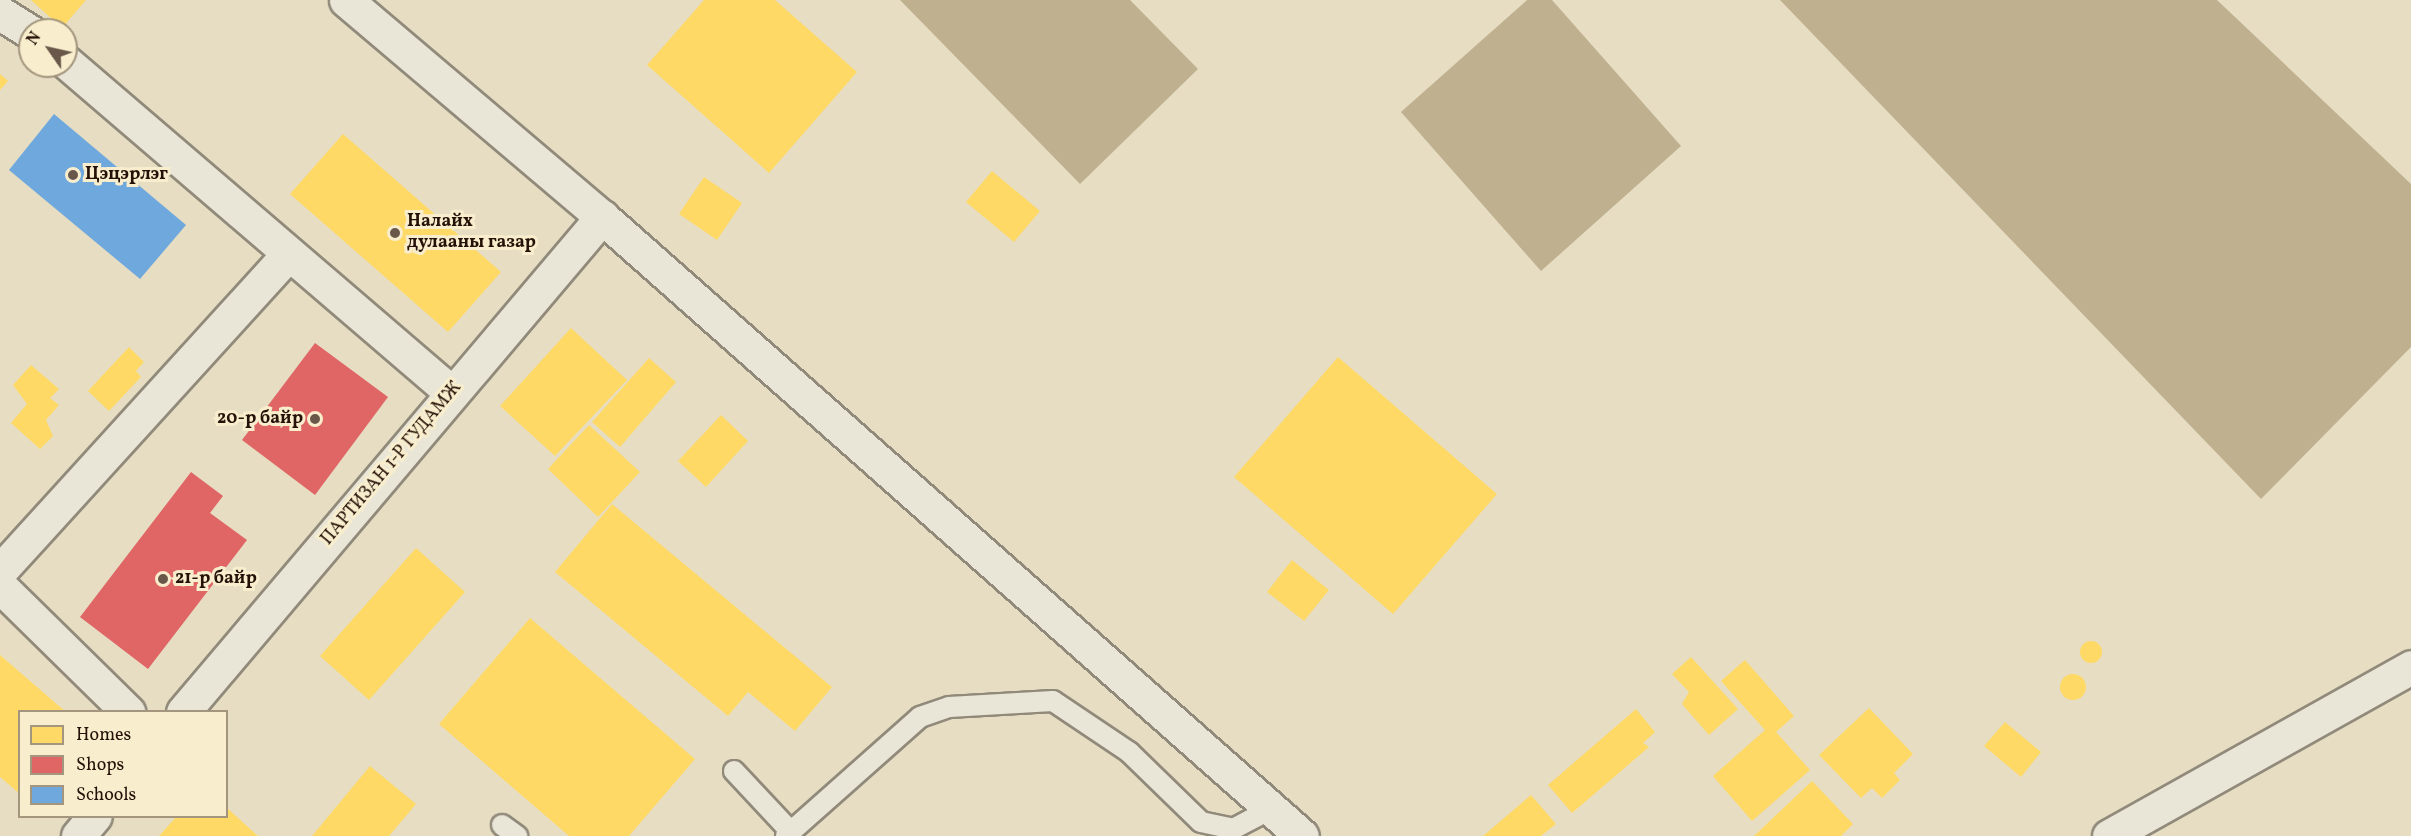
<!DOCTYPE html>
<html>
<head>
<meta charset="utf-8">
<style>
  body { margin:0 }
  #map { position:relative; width:2411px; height:836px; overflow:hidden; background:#e6ddc3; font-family:Vollkorn,serif }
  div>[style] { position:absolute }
  .water>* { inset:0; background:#bfb08f }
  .homes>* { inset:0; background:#ffd966 }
  .round { border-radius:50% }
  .shops>* { inset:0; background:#e06666 }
  .schools>* { inset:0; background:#6fa8dc }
  .roads { filter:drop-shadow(2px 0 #918a7a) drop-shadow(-2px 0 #918a7a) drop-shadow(0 2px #918a7a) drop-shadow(0 -2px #918a7a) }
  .service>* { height:20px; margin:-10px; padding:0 10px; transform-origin:10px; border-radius:10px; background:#e9e6d8 }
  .minor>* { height:33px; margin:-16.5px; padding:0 16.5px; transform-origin:16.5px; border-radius:16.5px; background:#e9e6d8 }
  .dots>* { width:16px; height:16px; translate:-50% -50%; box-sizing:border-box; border:3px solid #f8eece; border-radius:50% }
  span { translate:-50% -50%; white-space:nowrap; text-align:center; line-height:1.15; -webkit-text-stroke:6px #f8eece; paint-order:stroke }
  .poi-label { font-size:18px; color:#251107; font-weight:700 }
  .left { translate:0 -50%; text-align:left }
  .right { translate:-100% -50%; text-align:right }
  .street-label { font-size:18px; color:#251107 }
  .legend { position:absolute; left:18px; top:710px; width:210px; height:108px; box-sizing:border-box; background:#f8eece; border:2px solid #a4967e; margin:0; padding:8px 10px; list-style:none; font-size:18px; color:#251107 }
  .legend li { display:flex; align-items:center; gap:12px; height:30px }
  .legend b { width:30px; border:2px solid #a4967e }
  .north { position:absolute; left:18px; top:18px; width:60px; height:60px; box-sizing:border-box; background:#f8eece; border:2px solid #a4967e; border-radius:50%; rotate:304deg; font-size:16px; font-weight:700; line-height:24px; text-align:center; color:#251107 }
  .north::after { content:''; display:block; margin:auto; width:21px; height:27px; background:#695849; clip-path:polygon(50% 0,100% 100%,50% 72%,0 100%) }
</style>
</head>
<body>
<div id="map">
  <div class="water">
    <i style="clip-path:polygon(900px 0,1130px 0,1198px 69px,1080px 184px)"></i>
    <i style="clip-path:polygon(1527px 0,1552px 0,1681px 146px,1541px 271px,1401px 112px)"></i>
    <i style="clip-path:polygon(1780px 0,2217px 0,2411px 184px,2411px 347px,2261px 499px)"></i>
  </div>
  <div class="homes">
    <i style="clip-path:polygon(31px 0,86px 0,62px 28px)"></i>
    <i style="clip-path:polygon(704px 0,775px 0,857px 72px,769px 173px,647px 65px)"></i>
    <i style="clip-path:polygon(0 74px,8px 81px,0 90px)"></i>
    <i style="clip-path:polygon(343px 134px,501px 272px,448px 332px,290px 194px)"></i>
    <i style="clip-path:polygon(992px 171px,1040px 211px,1014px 242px,966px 202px)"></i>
    <i style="clip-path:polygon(704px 177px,742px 203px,717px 240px,679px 214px)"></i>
    <i style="clip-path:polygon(571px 328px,627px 380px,555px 456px,500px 406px)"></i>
    <i style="clip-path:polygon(129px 347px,144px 362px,136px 371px,141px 377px,109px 411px,88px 391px)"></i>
    <i style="clip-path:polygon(1338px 357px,1497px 494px,1393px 614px,1234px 477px)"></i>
    <i style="clip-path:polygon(649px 358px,676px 382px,620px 447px,592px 422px)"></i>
    <i style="clip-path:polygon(31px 365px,59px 389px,50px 398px,59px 405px,46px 420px,53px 436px,40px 449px,11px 423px,27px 404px,13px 385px)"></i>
    <i style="clip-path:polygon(721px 415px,748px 441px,706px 487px,678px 461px)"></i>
    <i style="clip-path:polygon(589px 425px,640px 472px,598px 517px,548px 469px)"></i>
    <i style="clip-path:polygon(612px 504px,832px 687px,795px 731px,748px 692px,728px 716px,555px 572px)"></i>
    <i style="clip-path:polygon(416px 548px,465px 592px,369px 700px,320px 656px)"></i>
    <i style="clip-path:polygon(1292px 560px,1329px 590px,1304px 621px,1267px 592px)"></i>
    <i style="clip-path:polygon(530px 618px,695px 759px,629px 836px,569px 836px,439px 724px)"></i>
    <i class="round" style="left:2080px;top:641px;width:22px;height:22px"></i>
    <i style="clip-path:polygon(0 655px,66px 712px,20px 712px,20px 794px,0 777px)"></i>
    <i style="clip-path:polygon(1691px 657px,1738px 709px,1709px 735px,1682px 704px,1689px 692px,1672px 674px)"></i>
    <i style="clip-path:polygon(1745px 660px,1794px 716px,1776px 732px,1810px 770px,1752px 821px,1713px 776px,1765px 730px,1721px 681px)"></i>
    <i class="round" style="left:2060px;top:674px;width:26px;height:26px"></i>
    <i style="clip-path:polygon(1869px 708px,1913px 754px,1894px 773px,1900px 780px,1882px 798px,1872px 788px,1861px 798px,1819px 755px)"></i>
    <i style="clip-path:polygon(1636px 709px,1655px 732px,1643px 743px,1649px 747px,1572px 813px,1548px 785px)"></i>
    <i style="clip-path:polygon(2005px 722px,2041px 752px,2021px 777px,1984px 746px)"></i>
    <i style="clip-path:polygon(370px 766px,416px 804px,389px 836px,312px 836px)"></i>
    <i style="clip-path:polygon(1812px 781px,1853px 824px,1841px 836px,1754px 836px)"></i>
    <i style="clip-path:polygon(1531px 795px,1556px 824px,1541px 836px,1483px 836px)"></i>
    <i style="clip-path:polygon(226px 807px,258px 836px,159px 836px,177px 816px,226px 816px)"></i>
  </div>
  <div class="shops">
    <i style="clip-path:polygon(315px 343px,388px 397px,315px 495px,242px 440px)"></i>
    <i style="clip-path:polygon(191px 472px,223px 496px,210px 513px,247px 540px,148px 669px,80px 617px)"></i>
  </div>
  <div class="schools">
    <i style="clip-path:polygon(54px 114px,186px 225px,140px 279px,9px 170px)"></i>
  </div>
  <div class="roads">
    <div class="service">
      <i style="left:734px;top:771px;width:83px;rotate:46.9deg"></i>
      <i style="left:502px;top:825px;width:19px;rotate:36deg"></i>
      <i style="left:786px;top:836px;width:179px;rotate:-41.6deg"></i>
      <i style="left:920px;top:717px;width:31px;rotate:-19deg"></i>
      <i style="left:949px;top:707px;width:104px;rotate:-3.3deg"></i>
      <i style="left:1053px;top:701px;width:92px;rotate:33.9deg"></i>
      <i style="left:1129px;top:752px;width:100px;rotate:44.2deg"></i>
      <i style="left:1201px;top:822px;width:33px;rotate:12deg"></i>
      <i style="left:1233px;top:829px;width:43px;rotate:-27.8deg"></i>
    </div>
    <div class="minor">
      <i style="left:346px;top:0;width:336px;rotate:40.3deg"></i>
      <i style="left:602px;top:217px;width:934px;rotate:41.49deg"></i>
      <i style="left:0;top:13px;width:36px;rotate:32deg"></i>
      <i style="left:66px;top:62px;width:508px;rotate:40.61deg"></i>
      <i style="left:0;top:571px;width:428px;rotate:-47.7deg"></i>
      <i style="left:0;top:586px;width:180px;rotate:44.5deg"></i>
      <i style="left:183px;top:712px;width:649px;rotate:-49.75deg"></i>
      <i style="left:78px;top:836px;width:26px;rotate:-50deg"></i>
      <i style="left:2109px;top:836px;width:346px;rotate:-29.2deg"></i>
    </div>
  </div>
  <div class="dots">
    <i style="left:73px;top:175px;background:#695849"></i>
    <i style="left:395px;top:233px;background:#695849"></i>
    <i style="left:315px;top:419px;background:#695849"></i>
    <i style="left:163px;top:579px;background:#695849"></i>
  </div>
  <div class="poi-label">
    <span class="left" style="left:85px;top:175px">Цэцэрлэг</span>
    <span class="left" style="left:407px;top:233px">Налайх<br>дулааны газар</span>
    <span class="right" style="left:303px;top:419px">20-р байр</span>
    <span class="left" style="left:175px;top:579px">21-р байр</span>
  </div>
  <div class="street-label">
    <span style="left:392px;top:464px;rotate:-50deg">ПАРТИЗАН 1-Р ГУДАМЖ</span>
  </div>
  <ul class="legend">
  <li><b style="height:16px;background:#ffd966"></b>Homes</li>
  <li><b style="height:16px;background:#e06666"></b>Shops</li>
  <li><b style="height:16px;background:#6fa8dc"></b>Schools</li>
  </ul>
  <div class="north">N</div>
</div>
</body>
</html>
